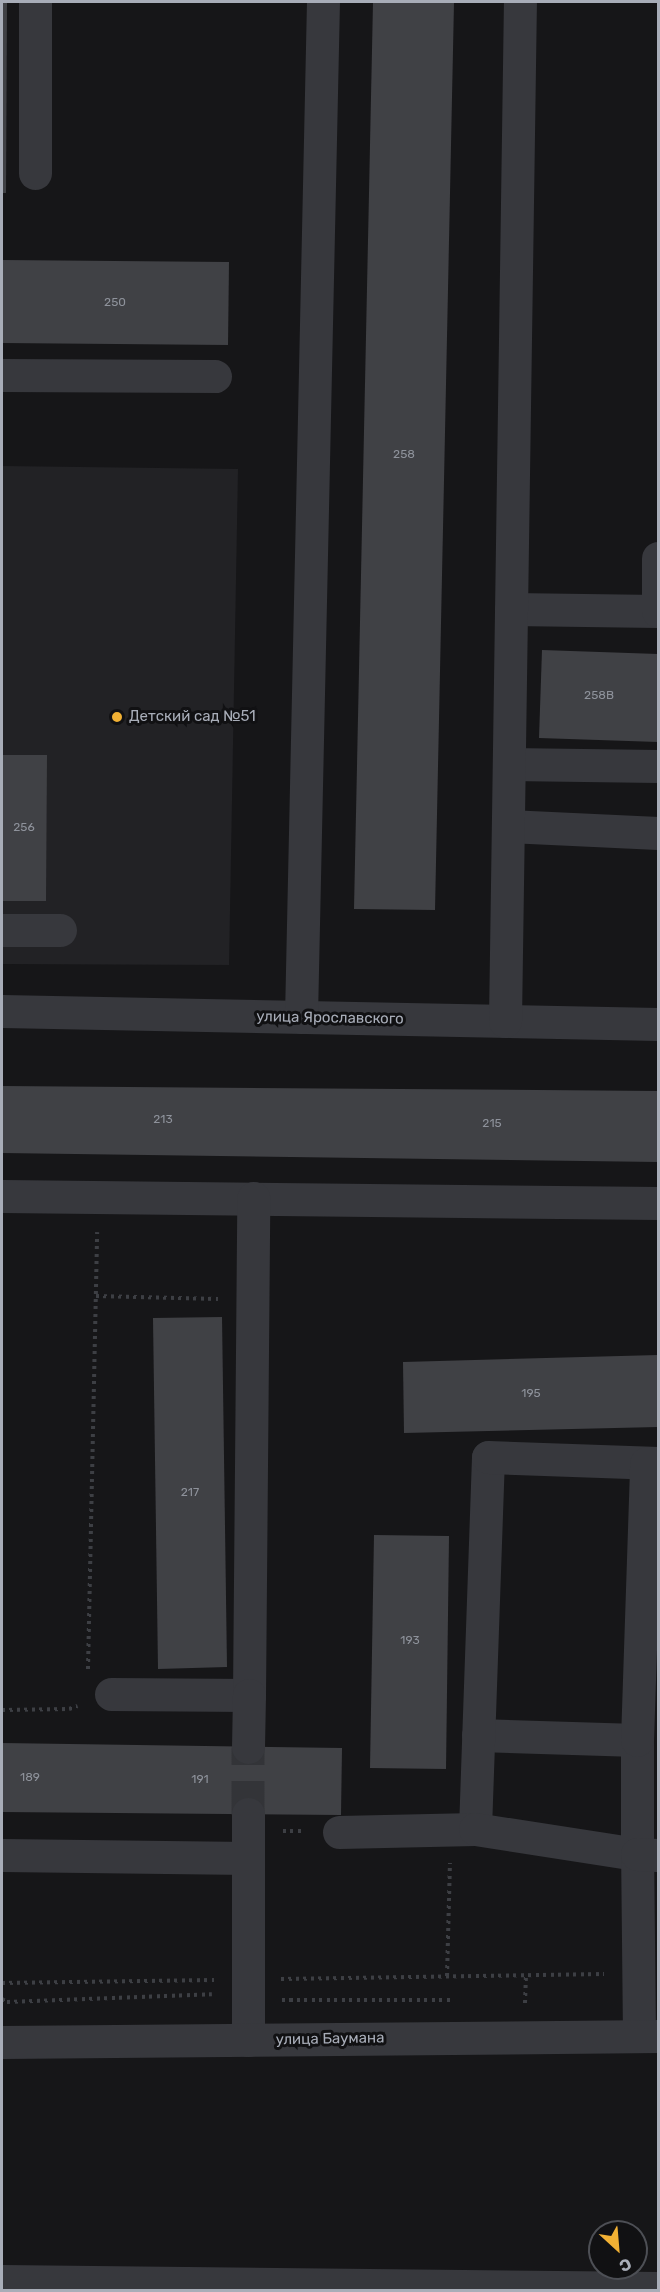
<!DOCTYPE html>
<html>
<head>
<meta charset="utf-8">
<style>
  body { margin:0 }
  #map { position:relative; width:660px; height:2292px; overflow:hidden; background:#161618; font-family:Rubik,sans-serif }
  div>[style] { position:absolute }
  .built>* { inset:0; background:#222225 }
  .building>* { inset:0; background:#404145 }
  .minor-tunnel>* { height:33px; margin-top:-16.5px; transform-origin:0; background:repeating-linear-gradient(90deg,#333438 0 33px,transparent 0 49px) }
  .path>* { height:4px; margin-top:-2px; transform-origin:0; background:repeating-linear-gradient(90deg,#3d3f44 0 3px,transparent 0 7.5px) }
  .minor>* { height:33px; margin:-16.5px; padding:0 16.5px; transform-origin:16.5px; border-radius:16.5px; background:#37383d }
  .dots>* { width:16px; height:16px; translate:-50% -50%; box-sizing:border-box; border:3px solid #111113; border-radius:50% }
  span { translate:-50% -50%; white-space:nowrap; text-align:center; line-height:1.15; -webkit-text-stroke:6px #111113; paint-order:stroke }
  .number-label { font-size:12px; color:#8e929b }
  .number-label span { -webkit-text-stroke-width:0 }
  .poi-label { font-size:15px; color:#a8adb8 }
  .left { translate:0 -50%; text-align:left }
  .street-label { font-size:15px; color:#a8adb8 }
  .frame { position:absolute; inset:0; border:3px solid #a8adb8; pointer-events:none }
  .north { position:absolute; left:588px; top:2220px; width:60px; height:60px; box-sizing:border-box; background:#111113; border:2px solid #4d4f55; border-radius:50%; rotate:154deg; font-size:16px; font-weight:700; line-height:24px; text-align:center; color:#a8adb8 }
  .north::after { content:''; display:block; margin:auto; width:21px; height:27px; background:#f2b134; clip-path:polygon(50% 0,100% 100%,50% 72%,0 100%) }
</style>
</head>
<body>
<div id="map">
  <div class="built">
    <i style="clip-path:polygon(2px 466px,238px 469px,229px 965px,2px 964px)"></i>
  </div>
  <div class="building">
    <i style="clip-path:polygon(2px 2px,7px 2px,6px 193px,2px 193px)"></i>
    <i style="clip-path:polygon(373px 2px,454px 2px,435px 910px,354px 909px)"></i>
    <i style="clip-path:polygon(2px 260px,229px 262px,228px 345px,2px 343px)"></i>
    <i style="clip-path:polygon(542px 650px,658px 654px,658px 742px,539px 738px)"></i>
    <i style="clip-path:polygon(2px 755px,47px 755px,46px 901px,2px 901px)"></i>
    <i style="clip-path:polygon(2px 1086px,658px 1091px,658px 1162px,2px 1153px)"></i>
    <i style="clip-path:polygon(222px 1317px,227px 1667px,158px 1669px,153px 1318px)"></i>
    <i style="clip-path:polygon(658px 1355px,658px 1427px,404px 1433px,403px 1362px)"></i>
    <i style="clip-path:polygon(374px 1535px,449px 1536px,446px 1769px,370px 1768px)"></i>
    <i style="clip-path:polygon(2px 1743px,342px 1748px,341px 1815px,2px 1812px)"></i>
  </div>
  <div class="minor-tunnel">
    <i style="left:248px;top:1814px;width:67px;rotate:-90deg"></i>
  </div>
  <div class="path">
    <i style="left:96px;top:1296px;width:122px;rotate:1.4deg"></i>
    <i style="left:88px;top:1669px;width:437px;rotate:-88.8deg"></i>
    <i style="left:2px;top:1710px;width:67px;rotate:-0.9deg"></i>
    <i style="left:69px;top:1709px;width:9px;rotate:-18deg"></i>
    <i style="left:283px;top:1831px;width:22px"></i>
    <i style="left:447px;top:1976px;width:113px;rotate:-88.5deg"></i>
    <i style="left:281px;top:1979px;width:323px;rotate:-0.9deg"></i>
    <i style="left:2px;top:1983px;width:212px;rotate:-0.8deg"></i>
    <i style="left:2px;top:1999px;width:6px;rotate:31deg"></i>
    <i style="left:7px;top:2002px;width:205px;rotate:-2.2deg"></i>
    <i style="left:282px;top:2000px;width:172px"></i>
    <i style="left:525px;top:2003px;width:28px;rotate:-88deg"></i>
  </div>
  <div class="minor">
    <i style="left:35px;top:2px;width:171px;rotate:90deg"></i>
    <i style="left:2px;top:375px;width:213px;rotate:0.3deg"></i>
    <i style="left:511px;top:609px;width:147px;rotate:0.8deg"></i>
    <i style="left:658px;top:611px;width:53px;rotate:-90deg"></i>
    <i style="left:509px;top:764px;width:149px;rotate:0.8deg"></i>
    <i style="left:508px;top:826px;width:150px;rotate:2.7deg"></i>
    <i style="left:2px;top:930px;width:58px"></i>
    <i style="left:2px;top:1011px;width:656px;rotate:1.14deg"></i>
    <i style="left:301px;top:1017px;width:1015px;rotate:-88.76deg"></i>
    <i style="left:505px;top:1021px;width:1019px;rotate:-89.16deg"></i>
    <i style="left:2px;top:1196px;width:656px;rotate:0.61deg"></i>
    <i style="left:111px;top:1694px;width:138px;rotate:0.4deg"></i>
    <i style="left:249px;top:1695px;width:497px;rotate:-89.5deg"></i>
    <i style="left:478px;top:1735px;width:159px;rotate:1.8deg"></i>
    <i style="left:248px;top:1747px;width:52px;rotate:-88.9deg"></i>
    <i style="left:475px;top:1829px;width:372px;rotate:-88deg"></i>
    <i style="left:488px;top:1457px;width:170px;rotate:2deg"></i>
    <i style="left:339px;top:1832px;width:136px;rotate:-1.3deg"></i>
    <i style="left:475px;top:1829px;width:164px;rotate:8.8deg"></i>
    <i style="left:637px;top:1854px;width:114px;rotate:-90deg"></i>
    <i style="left:637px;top:1740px;width:277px;rotate:-88.1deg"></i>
    <i style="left:2px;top:1855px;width:246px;rotate:0.7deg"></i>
    <i style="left:639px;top:2036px;width:182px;rotate:-90.6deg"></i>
    <i style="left:637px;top:1854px;width:20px;rotate:3deg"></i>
    <i style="left:248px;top:2040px;width:226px;rotate:-90deg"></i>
    <i style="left:2px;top:2042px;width:656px;rotate:-0.52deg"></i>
    <i style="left:2px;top:2281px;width:656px;rotate:0.61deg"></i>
  </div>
  <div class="dots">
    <i style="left:117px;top:717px;background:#f2b134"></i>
  </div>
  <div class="number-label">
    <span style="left:115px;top:303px">250</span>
    <span style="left:404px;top:455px">258</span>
    <span style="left:599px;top:696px">258В</span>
    <span style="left:24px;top:828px">256</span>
    <span style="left:163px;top:1120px">213</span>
    <span style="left:492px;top:1124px">215</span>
    <span style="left:531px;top:1394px">195</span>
    <span style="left:190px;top:1493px">217</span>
    <span style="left:410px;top:1641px">193</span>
    <span style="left:30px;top:1778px">189</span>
    <span style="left:200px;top:1780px">191</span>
  </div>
  <div class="poi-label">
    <span class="left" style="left:129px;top:717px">Детский сад №51</span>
  </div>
  <div class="street-label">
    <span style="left:330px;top:1018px;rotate:1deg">улица Ярославского</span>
    <span style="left:330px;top:2039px;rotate:-1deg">улица Баумана</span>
  </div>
  <div class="frame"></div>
  <div class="north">С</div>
</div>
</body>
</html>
